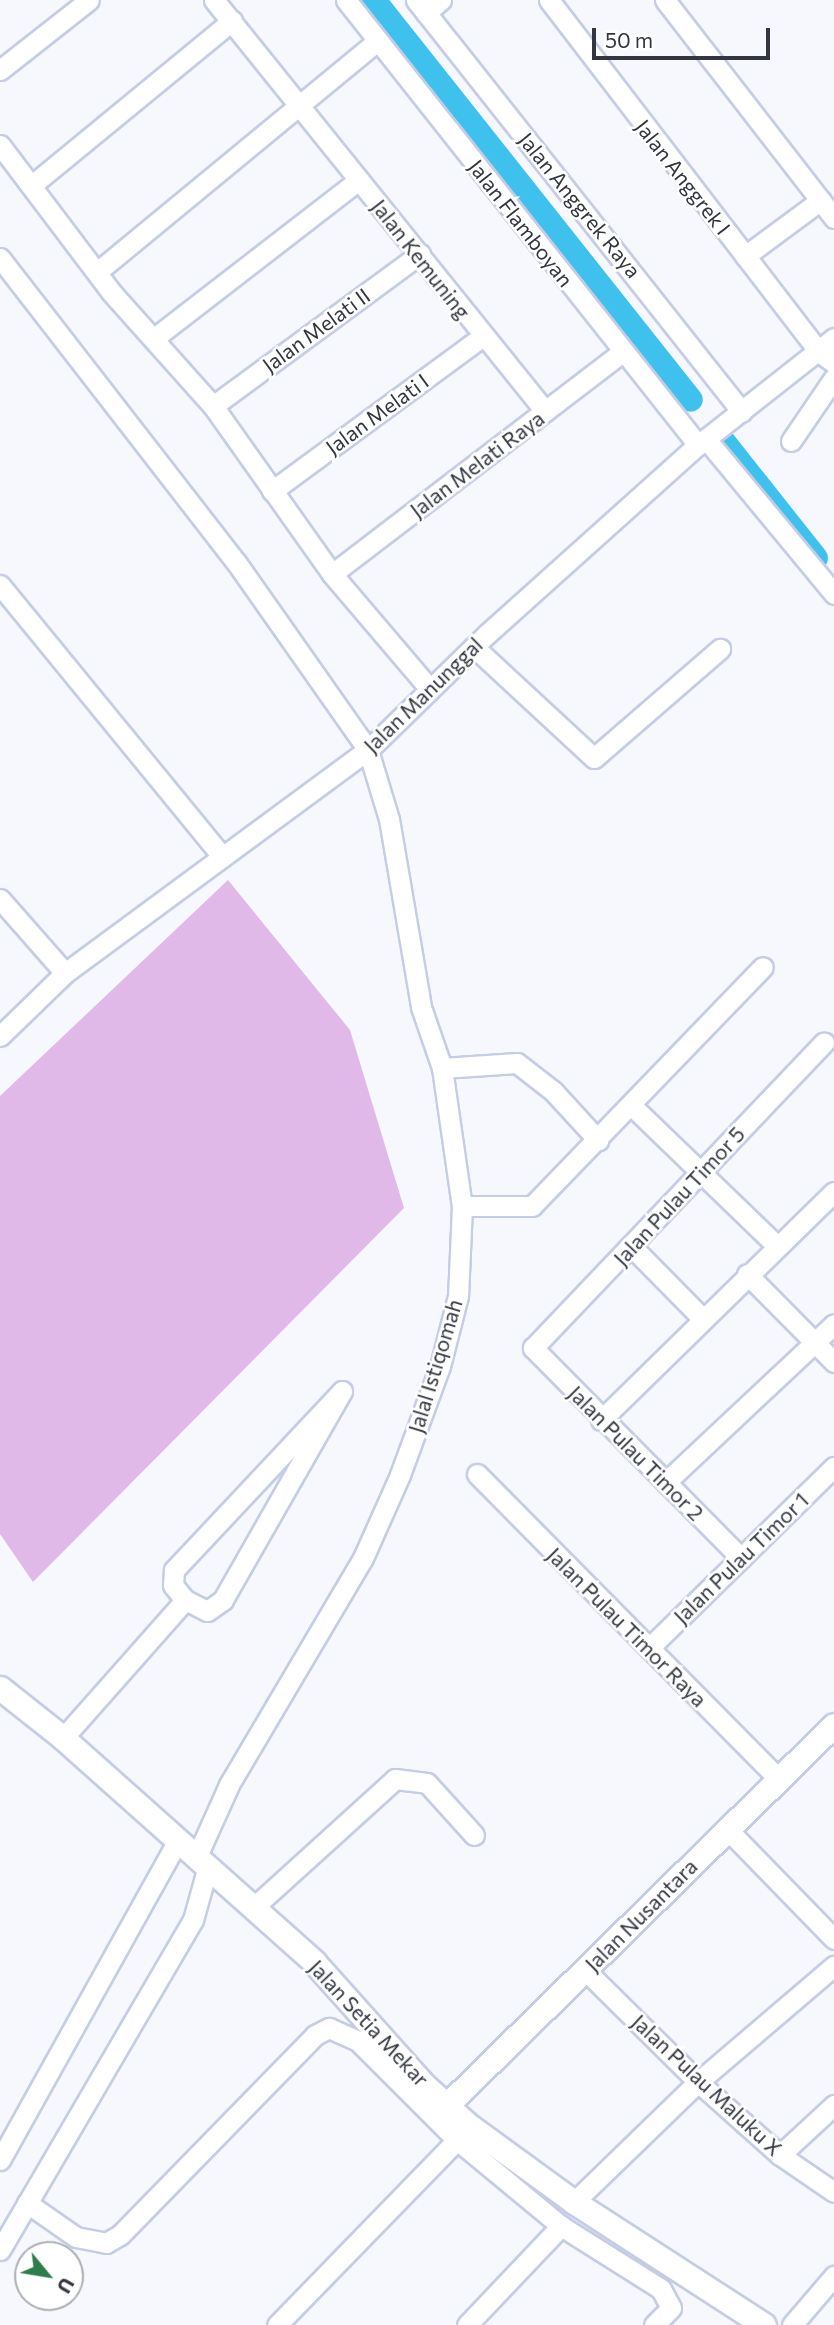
<!DOCTYPE html>
<html>
<head>
<meta charset="utf-8">
<style>
  body { margin:0 }
  #map { position:relative; width:834px; height:2325px; overflow:hidden; background:#f7f8fd; font-family:Commissioner,sans-serif }
  div>[style] { position:absolute }
  .green>* { inset:0; background:#e0b9e9 }
  .canal>* { height:24px; margin:-12px; padding:0 12px; transform-origin:12px; border-radius:12px; background:#3ec2ed }
  .roads { filter:drop-shadow(2px 0 #c5cce5) drop-shadow(-2px 0 #c5cce5) drop-shadow(0 2px #c5cce5) drop-shadow(0 -2px #c5cce5) }
  .minor>* { height:19px; margin:-9.5px; padding:0 9.5px; transform-origin:9.5px; border-radius:9.5px; background:#fff }
  .tertiary>* { height:23px; margin:-11.5px; padding:0 11.5px; transform-origin:11.5px; border-radius:11.5px; background:#fff }
  span { translate:-50% -50%; white-space:nowrap; text-align:center; line-height:1.15; -webkit-text-stroke:5px #fff; paint-order:stroke }
  .street-label { font-size:21px; color:#333640 }
  .north { position:absolute; left:14px; top:2241px; width:70px; height:70px; box-sizing:border-box; background:#fff; border:2px solid #adafb3; border-radius:50%; rotate:120deg; font-size:19px; font-weight:700; line-height:28px; text-align:center; color:#333640 }
  .north::after { content:''; display:block; margin:auto; width:24px; height:32px; background:#2e7d4c; clip-path:polygon(50% 0,100% 100%,50% 72%,0 100%) }
  .scale { position:absolute; left:592px; top:28px; width:178px; height:32px; box-sizing:border-box; border:4px solid #333640; border-top:0; padding-left:9px; font-size:21px; line-height:24px; white-space:nowrap; color:#333640; -webkit-text-stroke:5px #fff; paint-order:stroke }
</style>
</head>
<body>
<div id="map">
  <div class="green">
    <i style="clip-path:polygon(228px 880px,350px 1030px,404px 1208px,33px 1582px,0 1534px,0 1096px)"></i>
  </div>
  <div class="canal">
    <i style="left:374px;top:0;width:510px;rotate:51.6deg"></i>
    <i style="left:724px;top:442px;width:148px;rotate:51.6deg"></i>
  </div>
  <div class="roads">
    <div class="minor">
      <i style="left:214px;top:0;width:528px;rotate:51.15deg"></i>
      <i style="left:346px;top:0;width:567px;rotate:51.66deg"></i>
      <i style="left:416px;top:0;width:525px;rotate:51.65deg"></i>
      <i style="left:549px;top:0;width:444px;rotate:52.5deg"></i>
      <i style="left:819px;top:352px;width:19px;rotate:36deg"></i>
      <i style="left:665px;top:0;width:276px;rotate:52.2deg"></i>
      <i style="left:426px;top:13px;width:20px;rotate:-41deg"></i>
      <i style="left:0;top:70px;width:113px;rotate:-38.2deg"></i>
      <i style="left:0;top:145px;width:184px;rotate:52.9deg"></i>
      <i style="left:111px;top:292px;width:153px;rotate:48.2deg"></i>
      <i style="left:213px;top:406px;width:206px;rotate:54.7deg"></i>
      <i style="left:332px;top:574px;width:151px;rotate:49.6deg"></i>
      <i style="left:32px;top:185px;width:259px;rotate:-39.4deg"></i>
      <i style="left:745px;top:256px;width:94px;rotate:-36.4deg"></i>
      <i style="left:0;top:258px;width:385px;rotate:52.2deg"></i>
      <i style="left:236px;top:562px;width:230px;rotate:54.9deg"></i>
      <i style="left:368px;top:750px;width:72px;rotate:73.1deg"></i>
      <i style="left:389px;top:819px;width:191px;rotate:80.3deg"></i>
      <i style="left:421px;top:1007px;width:65px;rotate:71deg"></i>
      <i style="left:442px;top:1068px;width:139px;rotate:81.8deg"></i>
      <i style="left:462px;top:1206px;width:90px;rotate:92.5deg"></i>
      <i style="left:458px;top:1296px;width:72px;rotate:104.4deg"></i>
      <i style="left:440px;top:1366px;width:116px;rotate:110.2deg"></i>
      <i style="left:400px;top:1475px;width:91px;rotate:114deg"></i>
      <i style="left:363px;top:1558px;width:264px;rotate:120.6deg"></i>
      <i style="left:229px;top:1785px;width:78px;rotate:114.3deg"></i>
      <i style="left:97px;top:272px;width:364px;rotate:-39.5deg"></i>
      <i style="left:153px;top:339px;width:260px;rotate:-37.7deg"></i>
      <i style="left:213px;top:406px;width:257px;rotate:-36.3deg"></i>
      <i style="left:706px;top:439px;width:201px;rotate:50.4deg"></i>
      <i style="left:791px;top:441px;width:76px;rotate:-55.7deg"></i>
      <i style="left:272px;top:491px;width:260px;rotate:-36.3deg"></i>
      <i style="left:332px;top:574px;width:364px;rotate:-37.4deg"></i>
      <i style="left:0;top:585px;width:350px;rotate:50.7deg"></i>
      <i style="left:474px;top:647px;width:163px;rotate:42.8deg"></i>
      <i style="left:594px;top:758px;width:167px;rotate:-40.9deg"></i>
      <i style="left:0;top:899px;width:98px;rotate:48.7deg"></i>
      <i style="left:0;top:1036px;width:91px;rotate:-44.1deg"></i>
      <i style="left:65px;top:973px;width:376px;rotate:-36.4deg"></i>
      <i style="left:368px;top:750px;width:166px;rotate:-44.3deg"></i>
      <i style="left:487px;top:634px;width:283px;rotate:-41.9deg"></i>
      <i style="left:698px;top:445px;width:173px;rotate:-38.2deg"></i>
      <i style="left:442px;top:1068px;width:75px;rotate:-3.8deg"></i>
      <i style="left:517px;top:1063px;width:46px;rotate:37.9deg"></i>
      <i style="left:553px;top:1091px;width:67px;rotate:47.4deg"></i>
      <i style="left:632px;top:1106px;width:200px;rotate:44deg"></i>
      <i style="left:462px;top:1206px;width:70px"></i>
      <i style="left:532px;top:1206px;width:332px;rotate:-46deg"></i>
      <i style="left:633px;top:1248px;width:98px;rotate:45.4deg"></i>
      <i style="left:747px;top:1274px;width:124px;rotate:45.3deg"></i>
      <i style="left:342px;top:1391px;width:241px;rotate:119.7deg"></i>
      <i style="left:223px;top:1600px;width:19px;rotate:145deg"></i>
      <i style="left:207px;top:1611px;width:25px;rotate:-153deg"></i>
      <i style="left:185px;top:1600px;width:19px;rotate:-129deg"></i>
      <i style="left:173px;top:1585px;width:15px;rotate:-86deg"></i>
      <i style="left:174px;top:1570px;width:245px;rotate:-46.8deg"></i>
      <i style="left:601px;top:1420px;width:326px;rotate:-44.4deg"></i>
      <i style="left:477px;top:1474px;width:428px;rotate:45.3deg"></i>
      <i style="left:667px;top:1481px;width:229px;rotate:-43.2deg"></i>
      <i style="left:741px;top:1558px;width:296px;rotate:-134.7deg"></i>
      <i style="left:533px;top:1348px;width:422px;rotate:-46.4deg"></i>
      <i style="left:649px;top:1648px;width:259px;rotate:-44.4deg"></i>
      <i style="left:63px;top:1738px;width:184px;rotate:-48.5deg"></i>
      <i style="left:727px;top:1829px;width:153px;rotate:45.8deg"></i>
      <i style="left:254px;top:1907px;width:190px;rotate:-42.2deg"></i>
      <i style="left:395px;top:1779px;width:32px;rotate:7deg"></i>
      <i style="left:427px;top:1783px;width:70px;rotate:47.9deg"></i>
      <i style="left:586px;top:1971px;width:158px;rotate:44.7deg"></i>
      <i style="left:698px;top:2082px;width:110px;rotate:41.7deg"></i>
      <i style="left:780px;top:2155px;width:65px;rotate:34.4deg"></i>
      <i style="left:780px;top:2155px;width:74px;rotate:-42.8deg"></i>
      <i style="left:0;top:2160px;width:366px;rotate:-60.9deg"></i>
      <i style="left:574px;top:2202px;width:173px;rotate:-44.1deg"></i>
      <i style="left:698px;top:2082px;width:179px;rotate:-40.5deg"></i>
      <i style="left:27px;top:2203px;width:60px;rotate:34.8deg"></i>
      <i style="left:76px;top:2237px;width:31px;rotate:11deg"></i>
      <i style="left:106px;top:2243px;width:16px;rotate:-30deg"></i>
      <i style="left:120px;top:2235px;width:279px;rotate:-45.7deg"></i>
      <i style="left:315px;top:2035px;width:16px;rotate:-27deg"></i>
      <i style="left:329px;top:2028px;width:32px;rotate:24deg"></i>
      <i style="left:358px;top:2041px;width:140px;rotate:45deg"></i>
      <i style="left:457px;top:2140px;width:135px;rotate:39.6deg"></i>
      <i style="left:561px;top:2226px;width:118px;rotate:32.2deg"></i>
      <i style="left:661px;top:2289px;width:21px;rotate:62deg"></i>
      <i style="left:671px;top:2308px;width:24px;rotate:135deg"></i>
      <i style="left:0;top:2250px;width:382px;rotate:-59.7deg"></i>
      <i style="left:193px;top:1920px;width:56px;rotate:-74.5deg"></i>
      <i style="left:277px;top:2325px;width:258px;rotate:-45.8deg"></i>
      <i style="left:467px;top:2325px;width:137px;rotate:-46.5deg"></i>
      <i style="left:792px;top:2325px;width:65px;rotate:-49.4deg"></i>
    </div>
    <div class="tertiary">
      <i style="left:0;top:1688px;width:80px;rotate:38.4deg"></i>
      <i style="left:63px;top:1738px;width:336px;rotate:41.7deg"></i>
      <i style="left:314px;top:1962px;width:162px;rotate:48.2deg"></i>
      <i style="left:422px;top:2083px;width:61px;rotate:42.3deg"></i>
      <i style="left:467px;top:2124px;width:132px;rotate:36.1deg"></i>
      <i style="left:574px;top:2202px;width:226px;rotate:32.9deg"></i>
      <i style="left:447px;top:2105px;width:542px;rotate:-44.48deg"></i>
    </div>
  </div>
  <div class="street-label">
    <span style="left:683px;top:177px;rotate:52deg">Jalan Anggrek I</span>
    <span style="left:580px;top:205px;rotate:51deg">Jalan Anggrek Raya</span>
    <span style="left:521px;top:223px;rotate:52deg">Jalan Flamboyan</span>
    <span style="left:421px;top:259px;rotate:52deg">Jalan Kemuning</span>
    <span style="left:316px;top:330px;rotate:-36deg">Jalan Melati II</span>
    <span style="left:377px;top:414px;rotate:-36deg">Jalan Melati I</span>
    <span style="left:477px;top:464px;rotate:-37deg">Jalan Melati Raya</span>
    <span style="left:423px;top:695px;rotate:-44deg">Jalan Manunggal</span>
    <span style="left:679px;top:1196px;rotate:-47deg">Jalan Pulau Timor 5</span>
    <span style="left:435px;top:1366px;rotate:-73deg">Jalal Istiqomah</span>
    <span style="left:636px;top:1453px;rotate:45deg">Jalan Pulau Timor 2</span>
    <span style="left:741px;top:1558px;rotate:-44deg">Jalan Pulau Timor 1</span>
    <span style="left:627px;top:1627px;rotate:45deg">Jalan Pulau Timor Raya</span>
    <span style="left:641px;top:1915px;rotate:-45deg">Jalan Nusantara</span>
    <span style="left:369px;top:2023px;rotate:47deg">Jalan Setia Mekar</span>
    <span style="left:707px;top:2085px;rotate:43deg">Jalan Pulau Maluku X</span>
  </div>
  <div class="north">U</div>
  <div class="scale">50 m</div>
</div>
</body>
</html>
